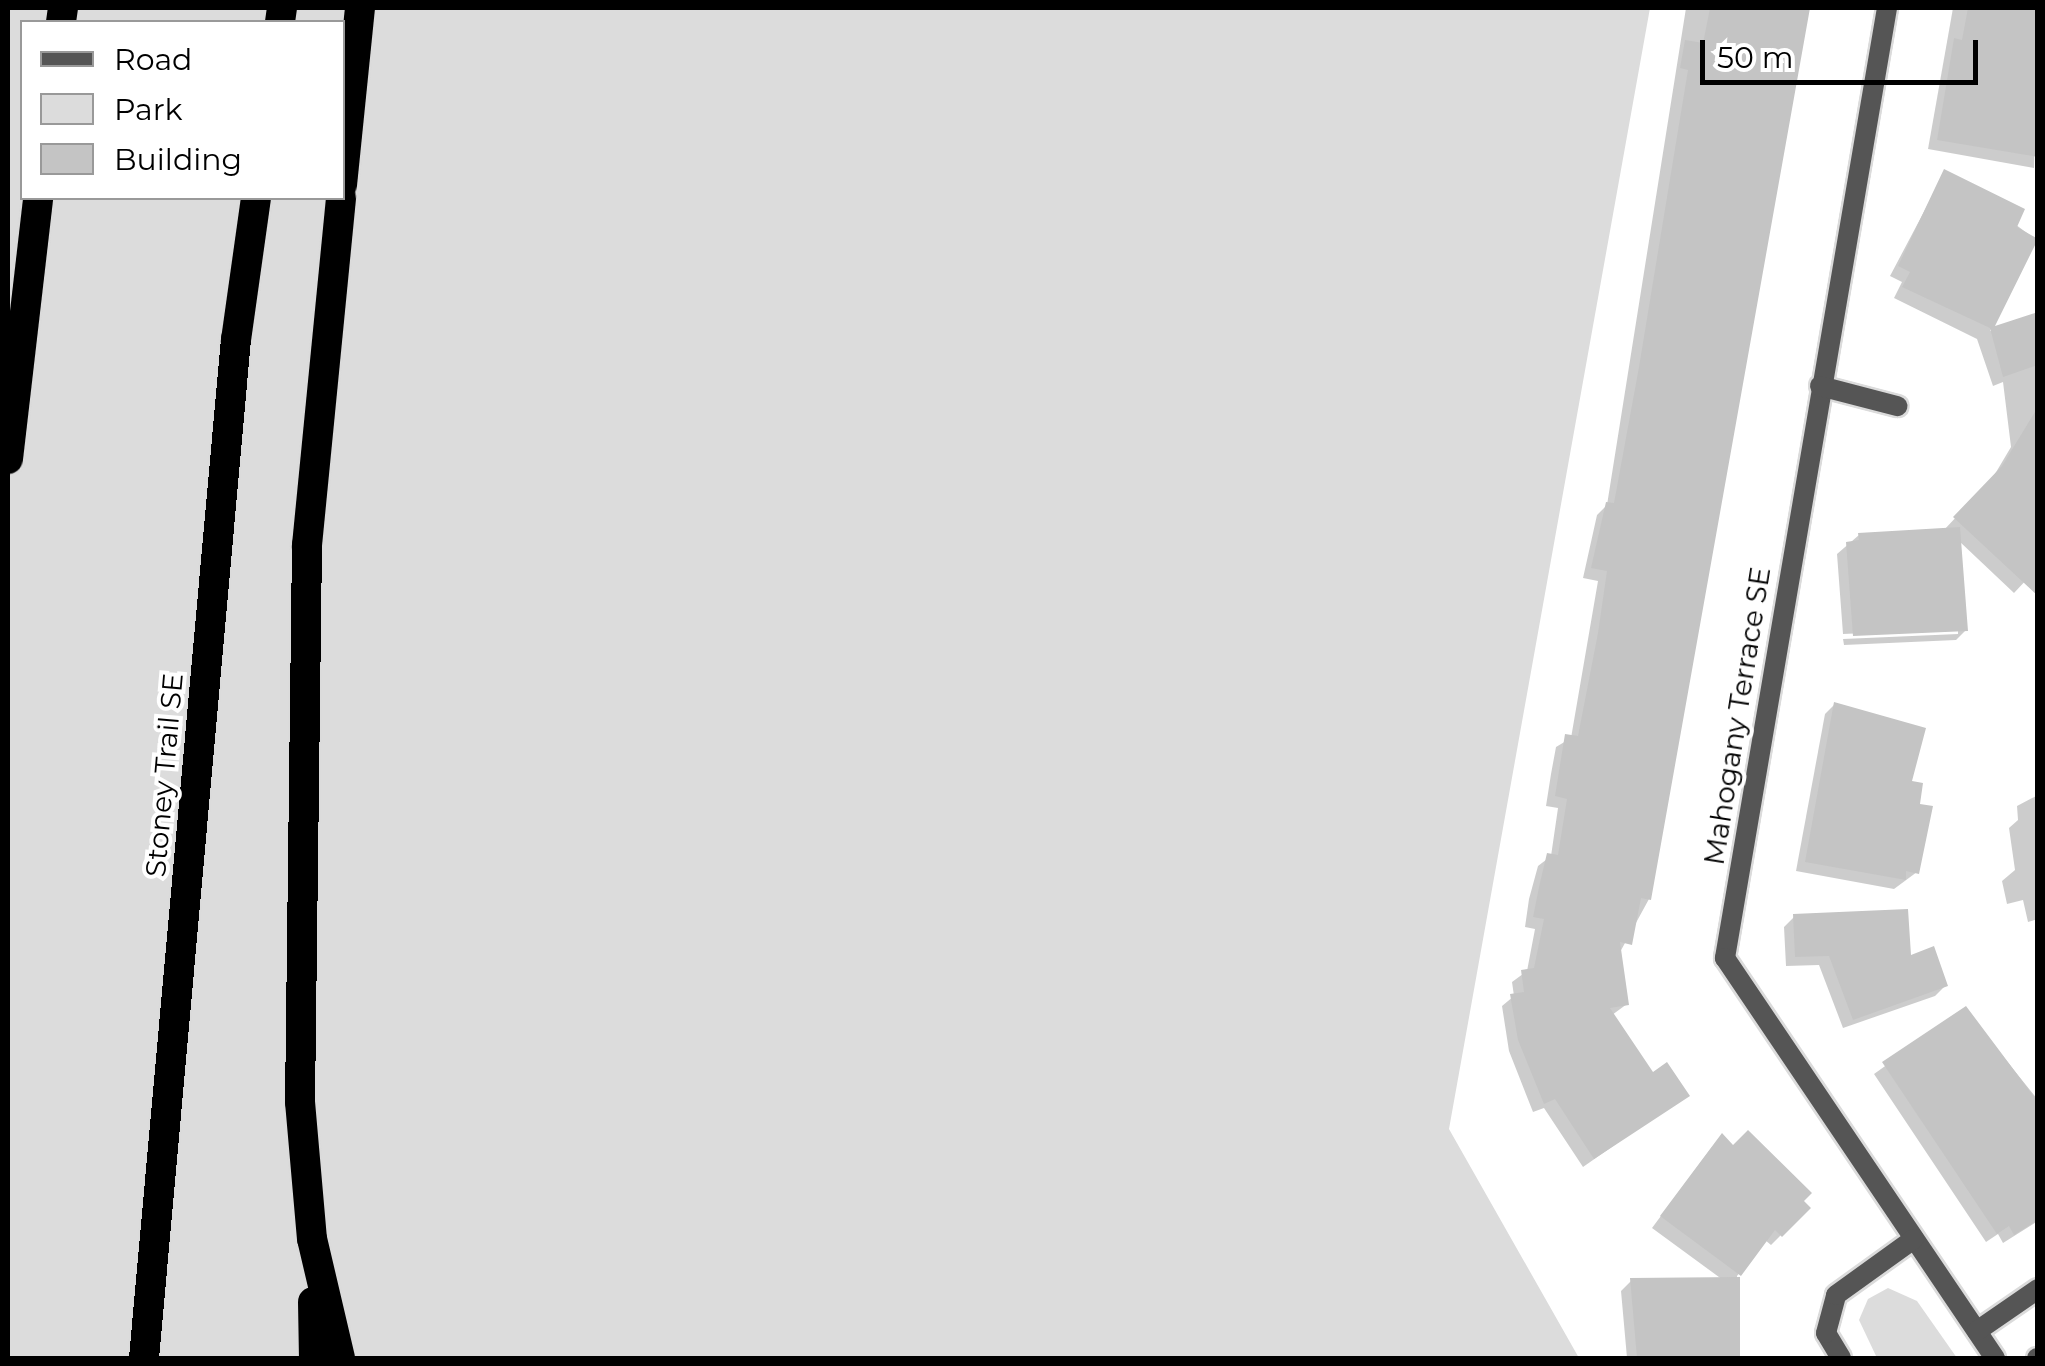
<!DOCTYPE html>
<html>
<head>
<meta charset="utf-8">
<style>
  body { margin:0 }
  #map { position:relative; width:2045px; height:1366px; overflow:hidden; background:#fff; font-family:Montserrat,sans-serif }
  div>[style] { position:absolute }
  .green>* { inset:0; background:#dcdcdc }
  .shadow>* { inset:0; background:#0003 }
  .building>* { inset:0; background:#c4c4c4 }
  .roads { filter:drop-shadow(2px 0 #dbdbdb) drop-shadow(-2px 0 #dbdbdb) drop-shadow(0 2px #dbdbdb) drop-shadow(0 -2px #dbdbdb) }
  .minor>* { height:20px; margin:-10px; padding:0 10px; transform-origin:10px; border-radius:10px; background:#555 }
  .motorway>* { height:30px; margin:-15px; padding:0 15px; transform-origin:15px; border-radius:15px; background:#000 }
  span { translate:-50% -50%; white-space:nowrap; text-align:center; line-height:1.15; -webkit-text-stroke:8px #fff; paint-order:stroke }
  .street-label { font-size:28px; color:#000 }
  .frame { position:absolute; inset:0; border:10px solid #000; pointer-events:none }
  .legend { position:absolute; left:20px; top:20px; width:325px; height:180px; box-sizing:border-box; background:#fff; border:2px solid #999; margin:0; padding:12px 18px; list-style:none; font-size:30px; color:#000 }
  .legend li { display:flex; align-items:center; gap:20px; height:50px }
  .legend b { width:50px; border:2px solid #999 }
  .scale { position:absolute; left:1700px; top:40px; width:278px; height:45px; box-sizing:border-box; border:5px solid #000; border-top:0; padding-left:12px; font-size:30px; line-height:35px; white-space:nowrap; color:#000; -webkit-text-stroke:8px #fff; paint-order:stroke }
</style>
</head>
<body>
<div id="map">
  <div class="green">
    <i style="clip-path:polygon(evenodd,8px 8px,1650px 8px,1449px 1129px,1579px 1358px,8px 1358px,8px 8px,22px 22px,342px 22px,342px 198px,22px 198px,22px 22px)"></i>
    <i style="clip-path:polygon(1888px 1288px,1917px 1301px,1957px 1358px,1877px 1358px,1859px 1320px,1868px 1299px)"></i>
  </div>
  <div class="shadow">
    <i style="clip-path:polygon(1686px 8px,1809px 8px,1649px 899px,1619px 954px,1627px 1004px,1612px 1015px,1652px 1075px,1686px 1095px,1583px 1167px,1544px 1108px,1533px 1112px,1509px 1051px,1502px 1006px,1514px 996px,1512px 982px,1527px 971px,1535px 929px,1525px 927px,1529px 899px,1538px 866px,1551px 856px,1558px 808px,1546px 806px,1551px 774px,1556px 747px,1571px 738px,1598px 581px,1583px 578px,1597px 515px,1607px 505px)"></i>
    <i style="clip-path:polygon(1953px 8px,2038px 8px,2034px 168px,1928px 149px)"></i>
    <i style="clip-path:polygon(1945px 172px,2035px 239px,1990px 331px,2038px 315px,2038px 582px,2030px 576px,2014px 593px,1959px 541px,1966px 630px,1956px 640px,1844px 645px,1843px 639px,1958px 634px,1958px 629px,1843px 634px,1837px 554px,1859px 535px,1943px 531px,1992px 479px,2011px 447px,2003px 382px,1993px 386px,1977px 339px,1894px 298px,1902px 282px,1890px 276px)"></i>
    <i style="clip-path:polygon(1835px 704px,1909px 783px,1917px 872px,1894px 889px,1796px 871px,1825px 714px)"></i>
    <i style="clip-path:polygon(2038px 795px,2038px 919px,2028px 922px,2023px 900px,2007px 904px,2002px 881px,2015px 870px,2009px 828px,2018px 820px,2017px 806px)"></i>
    <i style="clip-path:polygon(1794px 917px,1908px 958px,1945px 986px,1935px 996px,1843px 1028px,1819px 965px,1786px 966px,1784px 927px)"></i>
    <i style="clip-path:polygon(1965px 1009px,2038px 1100px,2038px 1221px,2003px 1243px,1998px 1234px,1986px 1242px,1874px 1074px)"></i>
    <i style="clip-path:polygon(1712px 1147px,1808px 1208px,1771px 1245px,1765px 1240px,1737px 1276px,1737px 1358px,1627px 1358px,1621px 1291px,1631px 1281px,1723px 1280px,1652px 1228px)"></i>
  </div>
  <div class="building">
    <i style="clip-path:polygon(1710px 8px,1810px 8px,1651px 900px,1641px 898px,1632px 945px,1620px 942px,1629px 1005px,1610px 1008px,1653px 1072px,1667px 1062px,1690px 1096px,1594px 1159px,1555px 1099px,1544px 1104px,1518px 1040px,1510px 994px,1524px 992px,1521px 970px,1534px 968px,1544px 919px,1533px 917px,1539px 887px,1547px 853px,1558px 855px,1567px 799px,1555px 796px,1565px 734px,1578px 736px,1598px 633px,1607px 571px,1591px 568px,1606px 502px,1614px 503px,1639px 367px,1688px 70px,1680px 68px,1685px 40px,1703px 43px)"></i>
    <i style="clip-path:polygon(1968px 8px,2038px 8px,2038px 157px,1937px 140px,1954px 38px,1962px 40px)"></i>
    <i style="clip-path:polygon(1944px 169px,2025px 209px,2017px 227px,2038px 239px,1995px 326px,2038px 312px,2038px 365px,2003px 377px,1990px 328px,1902px 287px,1910px 272px,1898px 266px)"></i>
    <i style="clip-path:polygon(2038px 407px,2038px 596px,1953px 517px,2002px 466px)"></i>
    <i style="clip-path:polygon(1960px 527px,1968px 631px,1853px 636px,1846px 542px,1859px 540px,1858px 533px)"></i>
    <i style="clip-path:polygon(1834px 702px,1926px 728px,1912px 781px,1923px 783px,1920px 804px,1933px 806px,1919px 874px,1906px 871px,1906px 880px,1805px 862px)"></i>
    <i style="clip-path:polygon(1908px 909px,1911px 955px,1934px 946px,1948px 986px,1853px 1020px,1829px 956px,1795px 957px,1793px 914px)"></i>
    <i style="clip-path:polygon(1966px 1006px,2038px 1102px,2038px 1220px,2014px 1235px,2009px 1226px,1997px 1234px,1882px 1062px)"></i>
    <i style="clip-path:polygon(1748px 1130px,1812px 1193px,1804px 1201px,1811px 1208px,1782px 1237px,1775px 1230px,1741px 1276px,1660px 1216px,1722px 1133px,1733px 1145px)"></i>
    <i style="clip-path:polygon(1740px 1277px,1740px 1358px,1637px 1358px,1630px 1278px)"></i>
  </div>
  <div class="roads">
    <div class="minor">
      <i style="left:1887px;top:8px;width:964px;rotate:99.68deg"></i>
      <i style="left:1725px;top:958px;width:483px;rotate:56deg"></i>
      <i style="left:1820px;top:386px;width:80px;rotate:14.6deg"></i>
      <i style="left:1977px;top:1331px;width:74px;rotate:-34.5deg"></i>
      <i style="left:1841px;top:1358px;width:29px;rotate:-121deg"></i>
      <i style="left:1826px;top:1333px;width:39px;rotate:-75deg"></i>
      <i style="left:1836px;top:1295px;width:96px;rotate:-35.7deg"></i>
      <i style="left:2037px;top:1358px;width:1px"></i>
    </div>
    <div class="motorway">
      <i style="left:61px;top:22px;width:14px;rotate:-82deg"></i>
      <i style="left:280px;top:22px;width:14px;rotate:-82deg"></i>
      <i style="left:342px;top:185px;width:178px;rotate:-84.2deg"></i>
      <i style="left:8px;top:459px;width:263px;rotate:-83.4deg"></i>
      <i style="left:313px;top:1302px;width:56px;rotate:89deg"></i>
      <i style="left:144px;top:1358px;width:1022px;rotate:-84.84deg"></i>
      <i style="left:236px;top:340px;width:143px;rotate:-82deg"></i>
      <i style="left:340px;top:1358px;width:122px;rotate:-103.2deg"></i>
      <i style="left:312px;top:1239px;width:138px;rotate:-95deg"></i>
      <i style="left:300px;top:1102px;width:557px;rotate:-89.28deg"></i>
      <i style="left:307px;top:545px;width:349px;rotate:-84.4deg"></i>
    </div>
  </div>
  <div class="street-label">
    <span style="left:1737px;top:716px;rotate:-81deg">Mahogany Terrace SE</span>
    <span style="left:164px;top:775px;rotate:-85deg">Stoney Trail SE</span>
  </div>
  <div class="frame"></div>
  <ul class="legend">
  <li><b style="height:12px;background:#555"></b>Road</li>
  <li><b style="height:28px;background:#dcdcdc"></b>Park</li>
  <li><b style="height:28px;background:#c4c4c4"></b>Building</li>
  </ul>
  <div class="scale">50 m</div>
</div>
</body>
</html>
